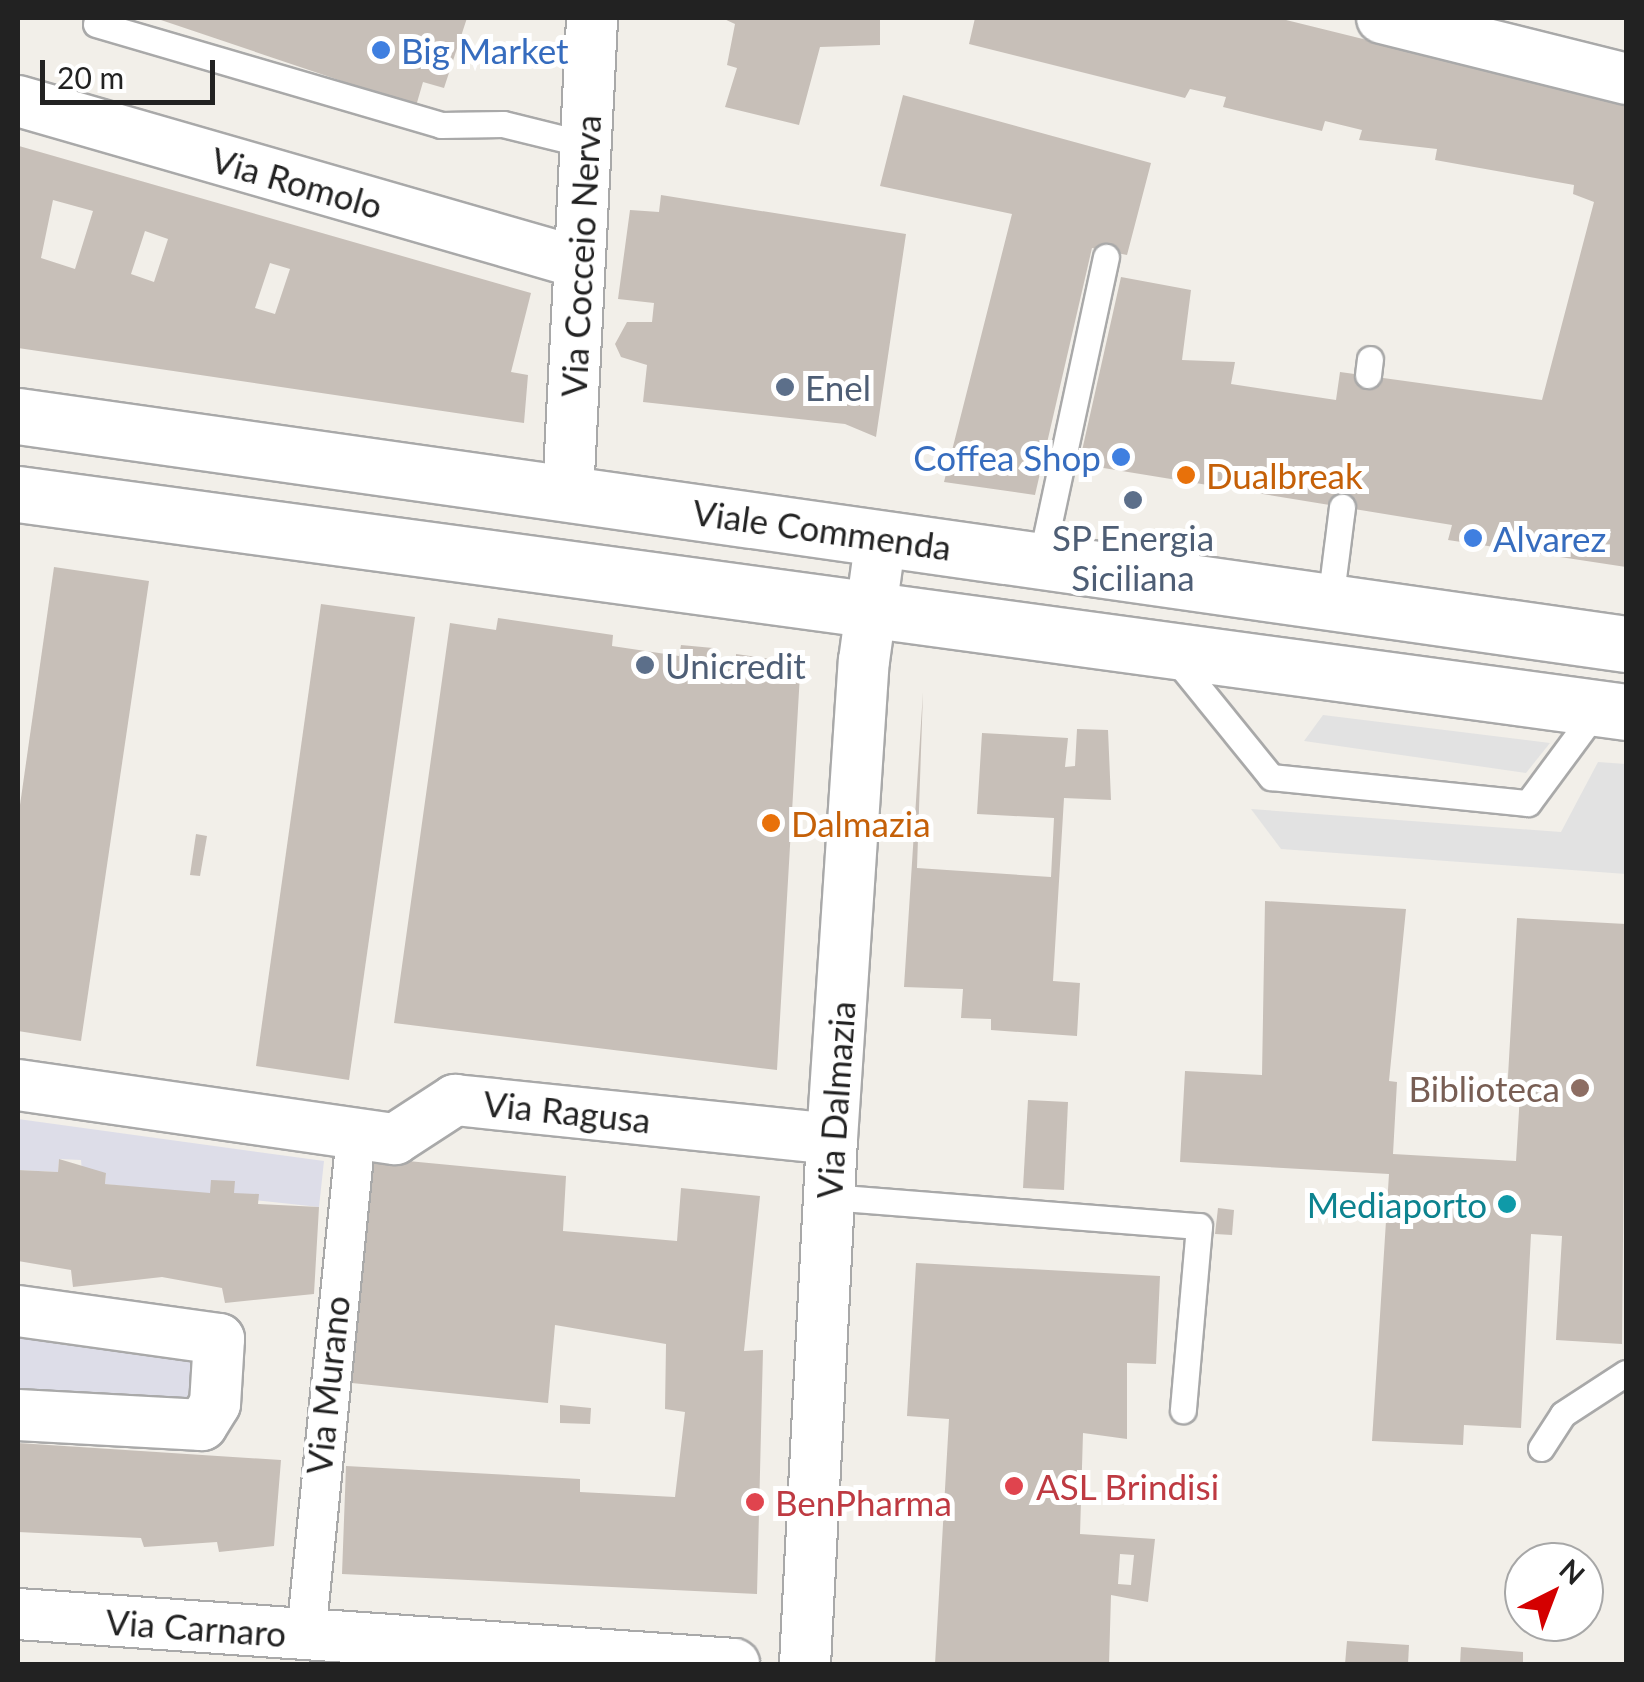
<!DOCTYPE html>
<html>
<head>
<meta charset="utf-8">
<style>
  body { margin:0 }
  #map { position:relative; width:1644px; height:1682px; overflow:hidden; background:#f2efe9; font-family:Lato,sans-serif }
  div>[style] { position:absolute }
  .parking>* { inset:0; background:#e2e2e2 }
  .plaza>* { inset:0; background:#dddde8 }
  .building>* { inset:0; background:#c7bfb8 }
  .roads { filter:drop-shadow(2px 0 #a9a9a9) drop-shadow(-2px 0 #a9a9a9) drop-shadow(0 2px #a9a9a9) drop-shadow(0 -2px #a9a9a9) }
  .service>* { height:25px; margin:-12.5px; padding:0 12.5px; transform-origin:12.5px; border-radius:12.5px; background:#fff }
  .pedestrian>* { height:38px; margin:-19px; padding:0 19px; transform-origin:19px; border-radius:19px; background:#fff }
  .minor>* { height:50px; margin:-25px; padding:0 25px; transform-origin:25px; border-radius:25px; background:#fff }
  .tertiary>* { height:55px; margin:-27.5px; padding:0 27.5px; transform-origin:27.5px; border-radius:27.5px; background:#fff }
  .dots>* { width:28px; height:28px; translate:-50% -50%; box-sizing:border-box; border:5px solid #fff; border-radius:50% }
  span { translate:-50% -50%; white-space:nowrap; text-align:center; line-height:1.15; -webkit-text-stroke:10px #fff; paint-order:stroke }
  .shop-label { font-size:35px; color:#366cbe }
  .left { translate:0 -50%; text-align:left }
  .right { translate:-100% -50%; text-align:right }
  .street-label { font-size:35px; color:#222 }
  .service-label { font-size:35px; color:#4e5e75 }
  .food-label { font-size:35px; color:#c56008 }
  .education-label { font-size:35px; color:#785e54 }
  .culture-label { font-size:35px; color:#0d838f }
  .health-label { font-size:35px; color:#be3a42 }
  .frame { position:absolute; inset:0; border:20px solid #222; pointer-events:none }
  .north { position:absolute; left:1504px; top:1542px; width:100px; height:100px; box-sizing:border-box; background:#fff; border:2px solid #a7a7a7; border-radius:50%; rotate:42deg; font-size:28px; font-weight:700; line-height:40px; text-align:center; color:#222 }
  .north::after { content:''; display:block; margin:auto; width:35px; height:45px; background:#d40000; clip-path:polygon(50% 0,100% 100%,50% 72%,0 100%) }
  .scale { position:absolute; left:40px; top:60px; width:175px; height:45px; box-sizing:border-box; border:5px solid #222; border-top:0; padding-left:12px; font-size:30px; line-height:35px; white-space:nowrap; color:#222; -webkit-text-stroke:8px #fff; paint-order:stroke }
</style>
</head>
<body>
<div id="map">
  <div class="parking">
    <i style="clip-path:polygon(1323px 715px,1550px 743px,1526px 773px,1304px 741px)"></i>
    <i style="clip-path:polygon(1598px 762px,1626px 764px,1626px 874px,1281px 849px,1251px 809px,1561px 832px)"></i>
  </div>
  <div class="plaza">
    <i style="clip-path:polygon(18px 1119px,324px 1161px,319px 1207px,105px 1184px,106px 1173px,82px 1172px,81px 1160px,59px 1159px,58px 1172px,18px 1170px)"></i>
    <i style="clip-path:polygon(18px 1324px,206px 1346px,200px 1405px,18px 1394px)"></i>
  </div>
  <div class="building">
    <i style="clip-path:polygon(155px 18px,467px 18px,444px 88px,423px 82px,416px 106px)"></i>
    <i style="clip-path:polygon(722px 18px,880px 18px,880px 45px,820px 47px,799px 125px,725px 107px,737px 68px,727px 65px,735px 24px)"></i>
    <i style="clip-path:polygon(975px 18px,1278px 18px,1626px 104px,1626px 567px,1448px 540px,1452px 525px,1079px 464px,1121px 277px,1191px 290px,1182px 360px,1235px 362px,1231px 384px,1336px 400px,1340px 372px,1542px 400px,1594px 202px,1573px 194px,1574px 185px,1435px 160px,1437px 149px,1359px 140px,1362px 130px,1325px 121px,1322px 131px,1223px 107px,1226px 97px,1190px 89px,1185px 98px,969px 44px)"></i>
    <i style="clip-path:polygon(903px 95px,1151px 163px,1127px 255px,1092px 248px,1035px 495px,944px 482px,1012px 214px,880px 186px)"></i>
    <i style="clip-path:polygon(evenodd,19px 146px,531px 293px,511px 372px,528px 375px,524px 423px,18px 348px,19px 146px,53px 200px,93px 211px,75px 269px,41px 258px,53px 200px,19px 146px,145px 231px,168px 239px,154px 282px,131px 274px,145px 231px,19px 146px,270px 263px,290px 269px,275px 314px,255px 308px,270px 263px)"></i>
    <i style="clip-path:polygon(661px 195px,906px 234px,876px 437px,845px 424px,643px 402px,647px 365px,621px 357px,615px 344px,627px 322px,652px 322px,654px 303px,618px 299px,630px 210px,659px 212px)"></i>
    <i style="clip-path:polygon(54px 567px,149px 581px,81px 1041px,18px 1031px,18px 819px)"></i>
    <i style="clip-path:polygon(321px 604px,415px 617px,349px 1080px,256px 1066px)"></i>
    <i style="clip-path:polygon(498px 618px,613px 635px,612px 646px,679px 656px,681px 645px,713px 648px,711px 660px,736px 664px,736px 654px,779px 660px,777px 670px,800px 674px,777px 1070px,394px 1023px,450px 623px,496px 630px)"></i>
    <i style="clip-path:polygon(923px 692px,917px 868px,1051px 877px,1054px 818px,977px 814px,982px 733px,1068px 738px,1065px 767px,1075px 766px,1077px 729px,1108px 730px,1111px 800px,1064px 798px,1053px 981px,1080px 983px,1077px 1036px,991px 1030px,991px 1019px,961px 1018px,963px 989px,904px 987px)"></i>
    <i style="clip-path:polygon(196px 834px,207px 836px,200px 876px,190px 875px)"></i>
    <i style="clip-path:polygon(1265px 901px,1406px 909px,1389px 1081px,1397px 1082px,1393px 1154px,1516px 1161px,1520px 1094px,1507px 1094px,1517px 918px,1626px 924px,1622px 1344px,1556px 1340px,1562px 1236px,1531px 1234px,1521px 1428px,1464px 1425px,1463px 1445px,1372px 1441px,1389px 1174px,1180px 1162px,1185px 1071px,1262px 1075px)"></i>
    <i style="clip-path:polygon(1028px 1100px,1068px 1102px,1064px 1190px,1023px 1188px)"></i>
    <i style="clip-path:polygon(366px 1157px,566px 1176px,563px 1231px,677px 1241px,681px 1188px,760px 1196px,744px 1351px,763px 1350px,757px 1594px,342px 1574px,346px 1466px,580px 1479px,580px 1492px,675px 1497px,685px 1412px,665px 1409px,666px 1344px,555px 1325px,548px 1403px,342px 1382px)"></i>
    <i style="clip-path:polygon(59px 1159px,106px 1173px,105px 1184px,210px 1193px,211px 1180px,235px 1181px,234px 1193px,259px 1194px,258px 1204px,319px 1207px,314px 1294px,225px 1303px,222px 1288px,162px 1277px,73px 1287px,71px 1270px,18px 1261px,18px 1170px,58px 1172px)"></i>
    <i style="clip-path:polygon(1218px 1208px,1234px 1210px,1232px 1235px,1215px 1234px)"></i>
    <i style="clip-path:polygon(evenodd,916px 1263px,1160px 1276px,1156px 1364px,1127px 1363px,1127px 1439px,1083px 1433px,1080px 1534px,1155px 1539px,1148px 1602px,1111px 1595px,1109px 1664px,935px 1664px,949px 1419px,907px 1416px,916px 1263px,1120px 1554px,1134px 1555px,1131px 1585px,1118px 1584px,1120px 1554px)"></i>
    <i style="clip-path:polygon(560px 1405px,591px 1408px,590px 1424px,560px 1423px)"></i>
    <i style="clip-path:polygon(18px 1443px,281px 1460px,274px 1546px,219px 1552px,217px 1542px,144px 1547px,141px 1538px,18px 1532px)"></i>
    <i style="clip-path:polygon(1347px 1641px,1409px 1645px,1408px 1664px,1345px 1664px)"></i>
    <i style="clip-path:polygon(1461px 1647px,1523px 1652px,1523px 1664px,1460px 1664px)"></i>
  </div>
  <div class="roads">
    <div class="service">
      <i style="left:96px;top:24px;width:359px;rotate:16.3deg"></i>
      <i style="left:441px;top:125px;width:62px;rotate:-0.9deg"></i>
      <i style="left:503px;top:124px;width:83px;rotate:13.9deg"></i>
      <i style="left:1368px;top:375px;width:16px;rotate:-83deg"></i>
      <i style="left:1041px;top:560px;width:310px;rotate:-77.9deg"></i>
      <i style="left:1330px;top:602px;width:96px;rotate:-82.8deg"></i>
      <i style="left:1173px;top:656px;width:156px;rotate:51deg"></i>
      <i style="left:1271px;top:777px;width:258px;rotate:5.8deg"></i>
      <i style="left:1528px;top:803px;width:119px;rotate:-53.5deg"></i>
      <i style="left:829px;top:1197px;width:371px;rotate:4.5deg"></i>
      <i style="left:1199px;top:1226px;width:185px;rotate:95deg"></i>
      <i style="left:1541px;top:1448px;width:40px;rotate:-57.1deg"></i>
      <i style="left:1563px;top:1414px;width:75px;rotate:-33.1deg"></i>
    </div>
    <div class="pedestrian">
      <i style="left:306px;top:1635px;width:502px;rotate:-84.29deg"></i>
    </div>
    <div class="minor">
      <i style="left:1382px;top:18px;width:252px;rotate:14deg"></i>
      <i style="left:18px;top:101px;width:582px;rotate:16.07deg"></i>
      <i style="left:568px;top:494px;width:477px;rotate:-87.1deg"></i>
      <i style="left:18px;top:1085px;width:381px;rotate:8.2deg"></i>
      <i style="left:395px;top:1139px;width:72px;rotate:-33deg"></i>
      <i style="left:455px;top:1100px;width:379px;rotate:5.9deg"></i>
      <i style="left:18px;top:1311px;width:203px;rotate:7.9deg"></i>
      <i style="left:219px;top:1339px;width:65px;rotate:93.5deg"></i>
      <i style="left:215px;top:1404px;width:25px;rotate:122deg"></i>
      <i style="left:202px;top:1425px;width:184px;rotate:-176.9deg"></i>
      <i style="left:18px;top:1614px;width:718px;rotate:3.99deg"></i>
      <i style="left:805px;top:1664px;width:526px;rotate:-87.06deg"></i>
      <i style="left:832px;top:1139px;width:479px;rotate:-86.2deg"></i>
      <i style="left:864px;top:661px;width:125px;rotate:-82.2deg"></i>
    </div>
    <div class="tertiary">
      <i style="left:18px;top:416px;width:1624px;rotate:8.07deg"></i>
      <i style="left:18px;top:494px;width:1623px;rotate:7.72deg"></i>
    </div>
  </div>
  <div class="dots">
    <i style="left:381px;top:50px;background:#3f7fe0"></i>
    <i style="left:785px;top:387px;background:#5c6f8a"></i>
    <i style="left:1121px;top:457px;background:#3f7fe0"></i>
    <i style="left:1186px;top:475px;background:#e8710a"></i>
    <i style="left:1133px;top:500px;background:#5c6f8a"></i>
    <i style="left:1473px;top:538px;background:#3f7fe0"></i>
    <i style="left:645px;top:665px;background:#5c6f8a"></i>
    <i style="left:771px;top:823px;background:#e8710a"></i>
    <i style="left:1580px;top:1088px;background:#8d6e63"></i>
    <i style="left:1507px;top:1204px;background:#0f9aa8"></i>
    <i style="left:1014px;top:1486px;background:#e0444e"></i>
    <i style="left:755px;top:1502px;background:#e0444e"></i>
  </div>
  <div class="shop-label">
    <span class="left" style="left:401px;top:50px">Big Market</span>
    <span class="right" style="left:1101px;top:457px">Coffea Shop</span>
    <span class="left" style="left:1493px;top:538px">Alvarez</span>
  </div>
  <div class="street-label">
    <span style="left:297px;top:182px;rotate:16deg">Via Romolo</span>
    <span style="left:580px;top:256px;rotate:-87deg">Via Cocceio Nerva</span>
    <span style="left:822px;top:529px;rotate:8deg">Viale Commenda</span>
    <span style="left:835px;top:1100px;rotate:-86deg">Via Dalmazia</span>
    <span style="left:567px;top:1111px;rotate:6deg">Via Ragusa</span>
    <span style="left:327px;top:1385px;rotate:-84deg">Via Murano</span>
    <span style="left:196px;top:1627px;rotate:4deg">Via Carnaro</span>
  </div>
  <div class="service-label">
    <span class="left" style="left:805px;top:387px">Enel</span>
    <span style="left:1133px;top:557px">SP Energia<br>Siciliana</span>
    <span class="left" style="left:665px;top:665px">Unicredit</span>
  </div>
  <div class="food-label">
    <span class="left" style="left:1206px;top:475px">Dualbreak</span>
    <span class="left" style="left:791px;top:823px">Dalmazia</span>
  </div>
  <div class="education-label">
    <span class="right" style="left:1560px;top:1088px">Biblioteca</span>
  </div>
  <div class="culture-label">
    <span class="right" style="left:1487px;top:1204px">Mediaporto</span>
  </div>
  <div class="health-label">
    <span class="left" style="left:1036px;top:1486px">ASL Brindisi</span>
    <span class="left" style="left:775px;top:1502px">BenPharma</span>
  </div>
  <div class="frame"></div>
  <div class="north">N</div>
  <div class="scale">20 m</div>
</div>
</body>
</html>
